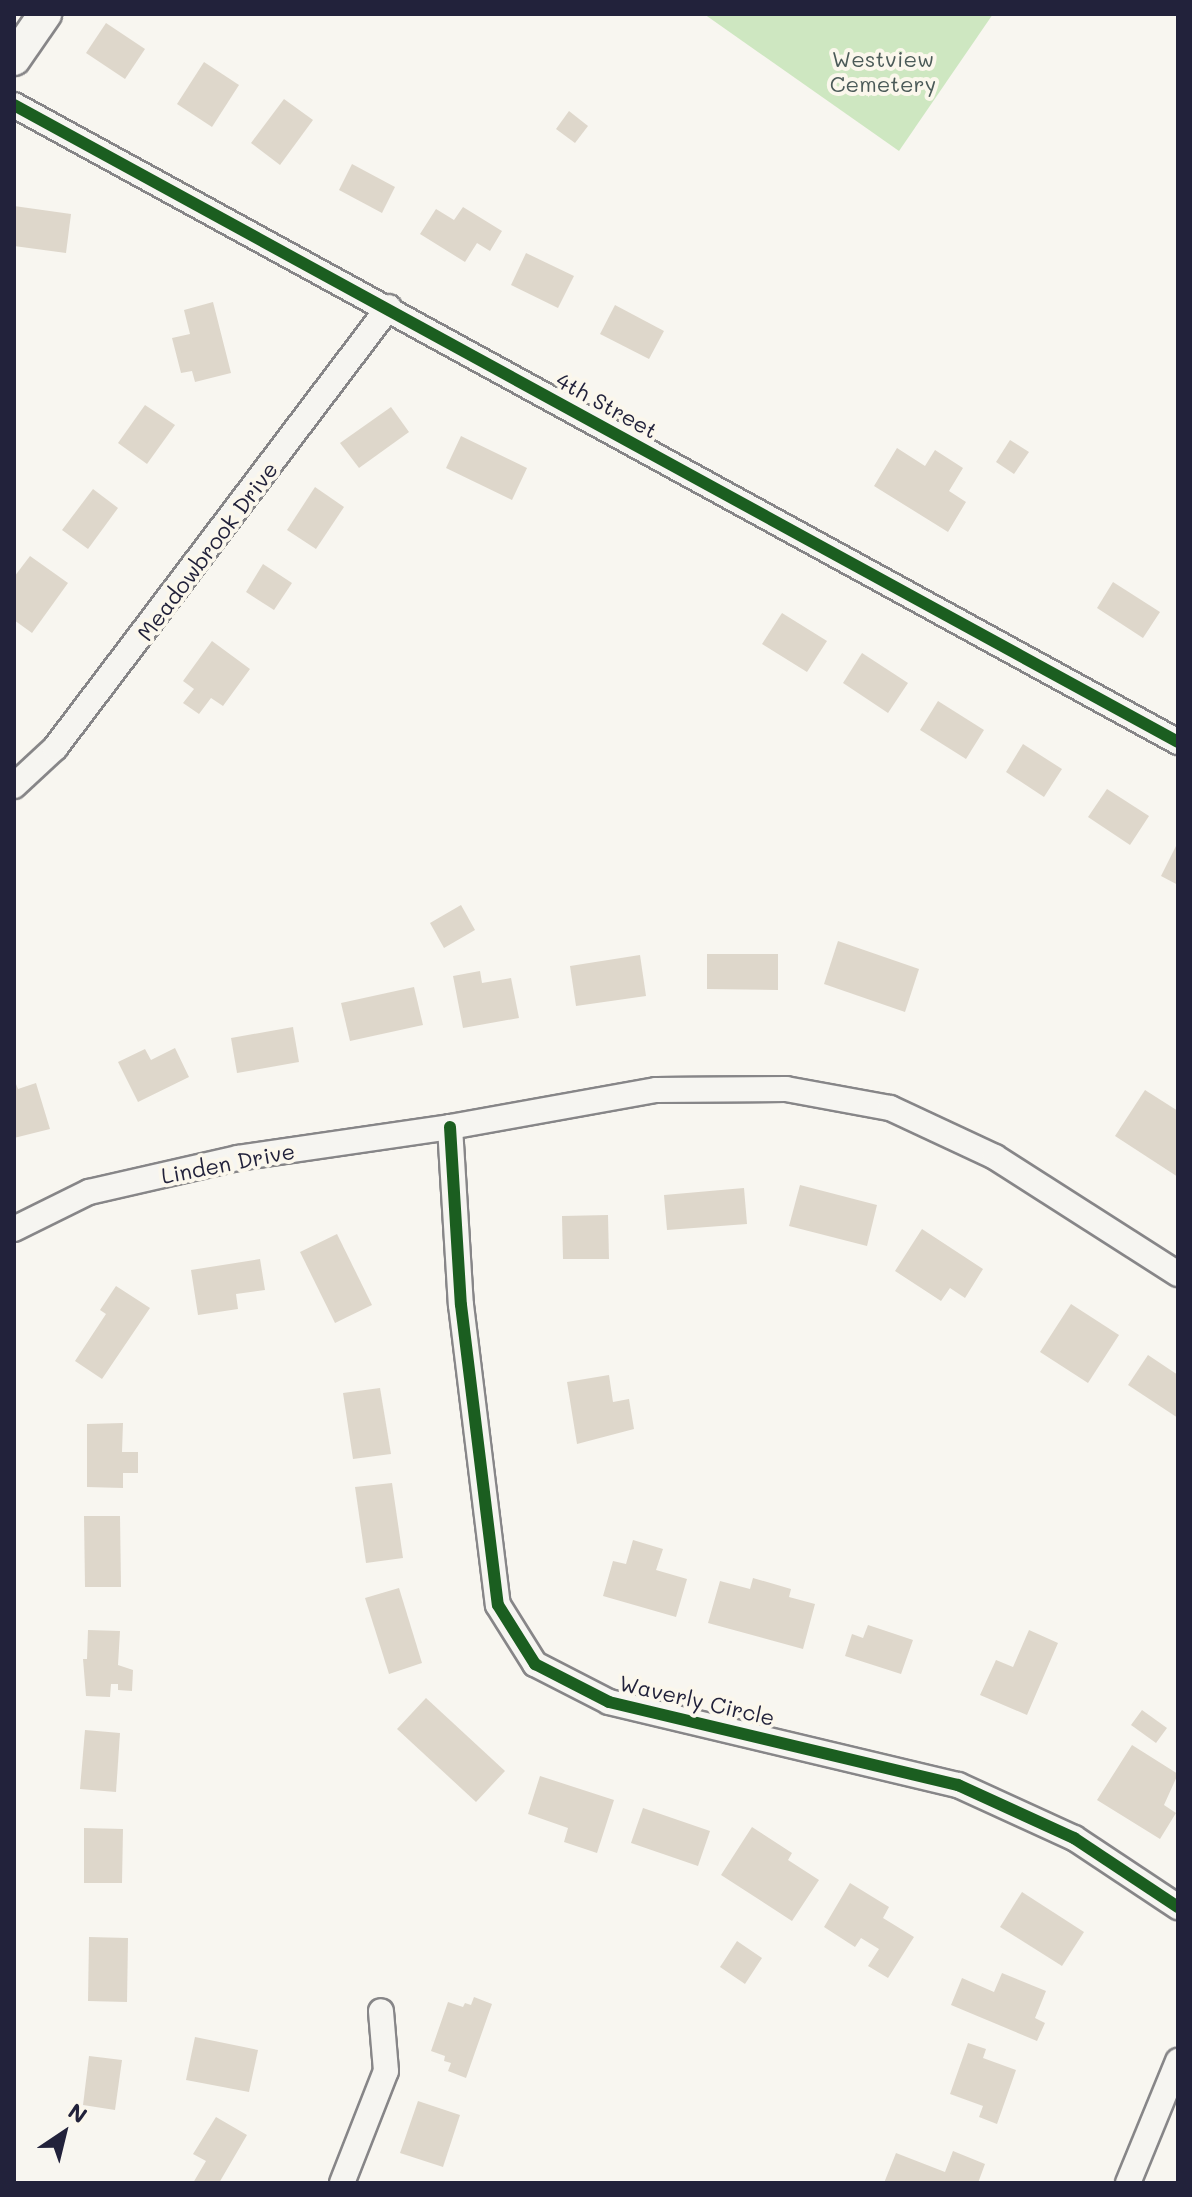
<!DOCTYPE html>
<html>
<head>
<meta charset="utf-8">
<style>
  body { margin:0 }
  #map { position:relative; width:1192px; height:2197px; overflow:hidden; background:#f8f6f0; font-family:Mali,sans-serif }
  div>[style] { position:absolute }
  .green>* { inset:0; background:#cee7c1 }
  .building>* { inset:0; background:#ded7cb }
  .roads { filter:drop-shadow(2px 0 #878688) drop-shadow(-2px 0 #878688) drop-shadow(0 2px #878688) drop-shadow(0 -2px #878688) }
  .minor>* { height:24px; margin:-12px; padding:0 12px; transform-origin:12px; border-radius:12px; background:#f6f5f1 }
  .tertiary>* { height:32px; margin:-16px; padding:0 16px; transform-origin:16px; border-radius:16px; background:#f6f5f1 }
  .cycleway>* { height:12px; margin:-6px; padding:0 6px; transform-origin:6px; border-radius:6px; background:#1b5e20 }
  span { translate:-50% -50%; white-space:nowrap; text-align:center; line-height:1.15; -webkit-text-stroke:8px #fbf7ec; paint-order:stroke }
  .park-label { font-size:22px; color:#4b5a58 }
  .street-label { font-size:22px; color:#22223b }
  .frame { position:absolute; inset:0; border:16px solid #22223b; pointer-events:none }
  .north { position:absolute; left:24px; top:2093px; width:80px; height:80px; -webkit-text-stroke:6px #fbf7ec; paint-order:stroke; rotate:35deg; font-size:22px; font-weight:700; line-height:32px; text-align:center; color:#22223b }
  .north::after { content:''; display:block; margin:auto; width:28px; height:36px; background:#22223b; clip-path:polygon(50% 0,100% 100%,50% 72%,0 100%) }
</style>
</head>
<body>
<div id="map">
  <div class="green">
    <i style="clip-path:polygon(704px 14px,993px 14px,899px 151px)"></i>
  </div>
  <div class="building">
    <i style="clip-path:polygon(106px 23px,145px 49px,125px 79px,86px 53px)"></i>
    <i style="clip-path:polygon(204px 62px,239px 85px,212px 127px,177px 104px)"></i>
    <i style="clip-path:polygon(284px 99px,313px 120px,280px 165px,251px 143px)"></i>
    <i style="clip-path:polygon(569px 111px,588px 126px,575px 143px,556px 129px)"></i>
    <i style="clip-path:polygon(352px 164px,395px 187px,382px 213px,339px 190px)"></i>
    <i style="clip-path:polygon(14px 206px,71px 214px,66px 253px,14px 246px)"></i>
    <i style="clip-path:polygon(463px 207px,502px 231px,490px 251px,477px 243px,465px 262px,420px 234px,436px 209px,454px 220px)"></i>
    <i style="clip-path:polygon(526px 253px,574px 276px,558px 308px,511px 285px)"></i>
    <i style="clip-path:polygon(213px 302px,231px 373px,195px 382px,192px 371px,181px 373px,172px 338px,190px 334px,184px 310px)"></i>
    <i style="clip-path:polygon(615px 305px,664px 331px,649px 359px,600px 334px)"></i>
    <i style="clip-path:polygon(145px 405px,175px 425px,147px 464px,118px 443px)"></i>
    <i style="clip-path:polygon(391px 407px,409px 432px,359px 468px,340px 443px)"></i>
    <i style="clip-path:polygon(461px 436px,527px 468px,512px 500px,446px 468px)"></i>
    <i style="clip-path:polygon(1010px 440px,1029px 452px,1014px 474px,996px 462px)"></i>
    <i style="clip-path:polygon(897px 448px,925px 466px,935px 450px,963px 468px,949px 491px,966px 502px,948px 532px,874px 486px)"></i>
    <i style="clip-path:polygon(315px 487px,344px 507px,316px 549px,287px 530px)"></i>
    <i style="clip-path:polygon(93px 489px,118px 508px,88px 549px,62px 530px)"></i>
    <i style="clip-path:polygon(30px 556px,68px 583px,32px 633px,14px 620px,14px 577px)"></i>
    <i style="clip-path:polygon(263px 564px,292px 583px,274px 610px,246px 592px)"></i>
    <i style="clip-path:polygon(1113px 582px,1160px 612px,1143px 638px,1097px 608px)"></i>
    <i style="clip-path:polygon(782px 613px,827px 641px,807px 672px,762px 644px)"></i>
    <i style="clip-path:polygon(212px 641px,250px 669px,223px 706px,211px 698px,199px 714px,183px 703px,194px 689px,183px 681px)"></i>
    <i style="clip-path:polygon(862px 653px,908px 683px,888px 713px,843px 683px)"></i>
    <i style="clip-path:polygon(938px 701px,984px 730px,966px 759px,920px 730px)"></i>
    <i style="clip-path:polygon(1023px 744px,1062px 769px,1044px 797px,1006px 772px)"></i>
    <i style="clip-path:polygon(1107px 789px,1149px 816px,1130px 845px,1088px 817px)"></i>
    <i style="clip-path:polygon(1178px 842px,1178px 885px,1161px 876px)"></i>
    <i style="clip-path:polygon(461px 905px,475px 930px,444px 948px,430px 923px)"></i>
    <i style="clip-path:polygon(838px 941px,919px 969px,905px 1012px,824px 984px)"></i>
    <i style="clip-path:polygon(707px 954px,778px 954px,778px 990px,707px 989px)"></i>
    <i style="clip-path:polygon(640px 955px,646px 996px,576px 1006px,570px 966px)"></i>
    <i style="clip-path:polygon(480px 971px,482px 983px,511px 978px,519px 1018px,463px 1028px,453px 976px)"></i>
    <i style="clip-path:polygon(414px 987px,423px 1025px,350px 1041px,341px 1003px)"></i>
    <i style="clip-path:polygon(293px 1027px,299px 1062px,237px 1073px,231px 1038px)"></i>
    <i style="clip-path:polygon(175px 1048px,189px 1077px,138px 1102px,118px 1062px,145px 1049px,151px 1060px)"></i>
    <i style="clip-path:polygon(14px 1079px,18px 1089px,36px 1083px,50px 1129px,14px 1138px)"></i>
    <i style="clip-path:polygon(1145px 1090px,1178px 1111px,1178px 1177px,1115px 1136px)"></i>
    <i style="clip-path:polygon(800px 1185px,877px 1205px,867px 1246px,789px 1226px)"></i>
    <i style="clip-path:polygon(744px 1188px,747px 1224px,667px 1230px,664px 1195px)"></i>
    <i style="clip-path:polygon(608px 1215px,609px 1259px,563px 1259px,562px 1216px)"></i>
    <i style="clip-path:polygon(922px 1229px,983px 1269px,965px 1298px,950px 1288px,941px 1301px,895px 1271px)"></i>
    <i style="clip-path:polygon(337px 1234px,372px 1305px,335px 1323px,300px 1252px)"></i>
    <i style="clip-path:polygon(260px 1259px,265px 1290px,236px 1294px,238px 1309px,198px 1315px,191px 1270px)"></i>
    <i style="clip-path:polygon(116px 1286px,150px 1308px,102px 1379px,75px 1361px,106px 1314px,100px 1310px)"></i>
    <i style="clip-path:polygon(1071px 1304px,1119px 1335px,1088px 1383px,1040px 1352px)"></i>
    <i style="clip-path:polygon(1148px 1355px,1178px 1375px,1178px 1418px,1128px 1385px)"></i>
    <i style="clip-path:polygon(609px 1375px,613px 1402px,629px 1399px,634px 1429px,577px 1444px,567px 1382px)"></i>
    <i style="clip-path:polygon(380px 1388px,391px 1454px,353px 1459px,343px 1393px)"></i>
    <i style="clip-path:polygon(123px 1423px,122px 1452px,138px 1452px,138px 1473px,123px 1473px,123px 1488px,87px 1487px,87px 1424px)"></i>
    <i style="clip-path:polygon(392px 1483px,403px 1558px,366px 1563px,355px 1487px)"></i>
    <i style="clip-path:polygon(84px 1516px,120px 1516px,121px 1587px,85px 1587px)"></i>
    <i style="clip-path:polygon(633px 1540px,663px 1549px,656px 1570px,687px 1579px,676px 1617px,603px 1596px,613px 1561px,626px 1564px)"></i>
    <i style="clip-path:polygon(753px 1578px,791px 1589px,789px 1597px,815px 1604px,803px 1649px,708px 1623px,720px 1581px,750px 1589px)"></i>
    <i style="clip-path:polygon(399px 1588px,422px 1663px,389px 1674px,365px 1598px)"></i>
    <i style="clip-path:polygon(868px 1625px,913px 1640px,901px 1674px,845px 1656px,852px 1634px,863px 1638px)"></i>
    <i style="clip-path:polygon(88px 1630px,120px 1631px,118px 1665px,133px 1670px,132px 1691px,118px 1690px,118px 1684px,111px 1684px,110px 1697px,86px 1696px,83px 1659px,87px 1659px)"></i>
    <i style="clip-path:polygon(1029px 1630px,1058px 1643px,1027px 1715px,980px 1695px,996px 1660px,1013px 1667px)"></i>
    <i style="clip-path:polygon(426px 1698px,505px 1771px,476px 1802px,397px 1729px)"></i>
    <i style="clip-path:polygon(1142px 1710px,1167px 1728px,1156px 1743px,1131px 1725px)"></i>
    <i style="clip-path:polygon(85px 1730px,120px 1733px,116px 1792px,80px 1789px)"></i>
    <i style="clip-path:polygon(1132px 1745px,1178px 1774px,1164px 1805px,1176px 1813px,1160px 1839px,1097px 1800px)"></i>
    <i style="clip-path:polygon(540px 1776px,614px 1800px,597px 1853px,564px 1842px,568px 1828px,528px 1814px)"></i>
    <i style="clip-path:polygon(643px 1808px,710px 1831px,698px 1866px,631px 1843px)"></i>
    <i style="clip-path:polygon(752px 1827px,792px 1853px,788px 1860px,819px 1880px,792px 1921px,721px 1875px)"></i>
    <i style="clip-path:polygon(84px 1828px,123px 1829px,122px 1883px,84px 1883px)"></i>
    <i style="clip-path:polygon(850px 1883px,889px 1907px,883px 1918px,914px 1937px,888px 1978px,868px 1966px,879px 1949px,861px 1938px,855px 1947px,824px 1927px)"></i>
    <i style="clip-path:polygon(1022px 1892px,1084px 1932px,1062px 1966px,1000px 1927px)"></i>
    <i style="clip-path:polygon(89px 1937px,128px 1938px,127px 2002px,88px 2001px)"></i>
    <i style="clip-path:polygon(737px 1941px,762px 1958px,745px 1984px,720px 1967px)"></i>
    <i style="clip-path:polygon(1002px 1973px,1046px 1991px,1035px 2018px,1045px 2023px,1037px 2041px,951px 2005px,962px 1978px,994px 1992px)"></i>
    <i style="clip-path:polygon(474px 1997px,492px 2004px,466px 2078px,448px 2071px,451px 2063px,444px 2061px,445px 2056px,431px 2051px,448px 2002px,463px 2007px,465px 2003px,471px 2005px)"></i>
    <i style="clip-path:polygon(195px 2037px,258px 2050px,249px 2092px,186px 2080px)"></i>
    <i style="clip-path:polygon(968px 2043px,986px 2049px,983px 2058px,1016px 2070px,997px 2124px,979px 2117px,983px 2106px,950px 2094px)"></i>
    <i style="clip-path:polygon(89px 2056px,122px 2060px,115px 2110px,83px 2105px)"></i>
    <i style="clip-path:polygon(418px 2101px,460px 2115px,443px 2167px,400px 2153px)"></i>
    <i style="clip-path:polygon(216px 2117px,247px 2135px,219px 2183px,193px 2183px,206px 2161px,193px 2154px)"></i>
    <i style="clip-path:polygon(953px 2151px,985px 2164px,978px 2183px,884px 2183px,896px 2153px,945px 2172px)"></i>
  </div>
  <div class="roads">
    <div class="minor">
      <i style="left:14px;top:105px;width:1327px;rotate:28.69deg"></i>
      <i style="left:14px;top:786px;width:56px;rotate:-42.8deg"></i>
      <i style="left:55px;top:748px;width:553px;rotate:-52.86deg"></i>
      <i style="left:450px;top:1127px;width:178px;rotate:86.5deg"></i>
      <i style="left:461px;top:1305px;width:302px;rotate:83deg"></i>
      <i style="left:498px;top:1605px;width:70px;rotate:57.9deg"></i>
      <i style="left:535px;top:1664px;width:83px;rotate:27.2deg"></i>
      <i style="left:609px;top:1702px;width:359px;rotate:13.4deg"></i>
      <i style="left:958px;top:1785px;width:128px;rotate:24.6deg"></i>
      <i style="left:1074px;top:1838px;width:125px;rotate:33.6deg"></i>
      <i style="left:14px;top:1229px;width:84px;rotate:-26.3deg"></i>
      <i style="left:89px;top:1192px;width:153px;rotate:-12.9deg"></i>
      <i style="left:238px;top:1158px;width:214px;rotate:-8.3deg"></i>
      <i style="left:450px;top:1127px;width:209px;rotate:-10.2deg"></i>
      <i style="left:656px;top:1090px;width:130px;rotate:-0.4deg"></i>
      <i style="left:786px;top:1089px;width:106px;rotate:10.4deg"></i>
      <i style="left:890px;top:1108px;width:116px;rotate:25deg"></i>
      <i style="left:995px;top:1157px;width:217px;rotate:32.6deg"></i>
      <i style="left:342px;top:2183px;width:120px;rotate:-68.6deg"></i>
      <i style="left:386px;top:2071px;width:60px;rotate:-94.8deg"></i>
      <i style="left:1128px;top:2183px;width:132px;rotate:-67.7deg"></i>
    </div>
    <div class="tertiary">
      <i style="left:14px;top:59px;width:55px;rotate:-55.4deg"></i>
    </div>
  </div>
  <div class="cycleway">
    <i style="left:14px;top:105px;width:1327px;rotate:28.69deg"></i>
    <i style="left:450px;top:1127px;width:178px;rotate:86.5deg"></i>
    <i style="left:461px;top:1305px;width:302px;rotate:83deg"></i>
    <i style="left:498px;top:1605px;width:70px;rotate:57.9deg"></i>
    <i style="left:535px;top:1664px;width:83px;rotate:27.2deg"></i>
    <i style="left:609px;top:1702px;width:359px;rotate:13.4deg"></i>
    <i style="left:958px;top:1785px;width:128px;rotate:24.6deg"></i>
    <i style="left:1074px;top:1838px;width:125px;rotate:33.6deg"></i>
  </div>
  <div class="park-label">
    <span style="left:883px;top:71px">Westview<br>Cemetery</span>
  </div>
  <div class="street-label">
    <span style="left:607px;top:405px;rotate:29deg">4th Street</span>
    <span style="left:207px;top:551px;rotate:-53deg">Meadowbrook Drive</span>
    <span style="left:228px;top:1163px;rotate:-11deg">Linden Drive</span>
    <span style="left:697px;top:1700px;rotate:13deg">Waverly Circle</span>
  </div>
  <div class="frame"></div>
  <div class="north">N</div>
</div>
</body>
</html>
